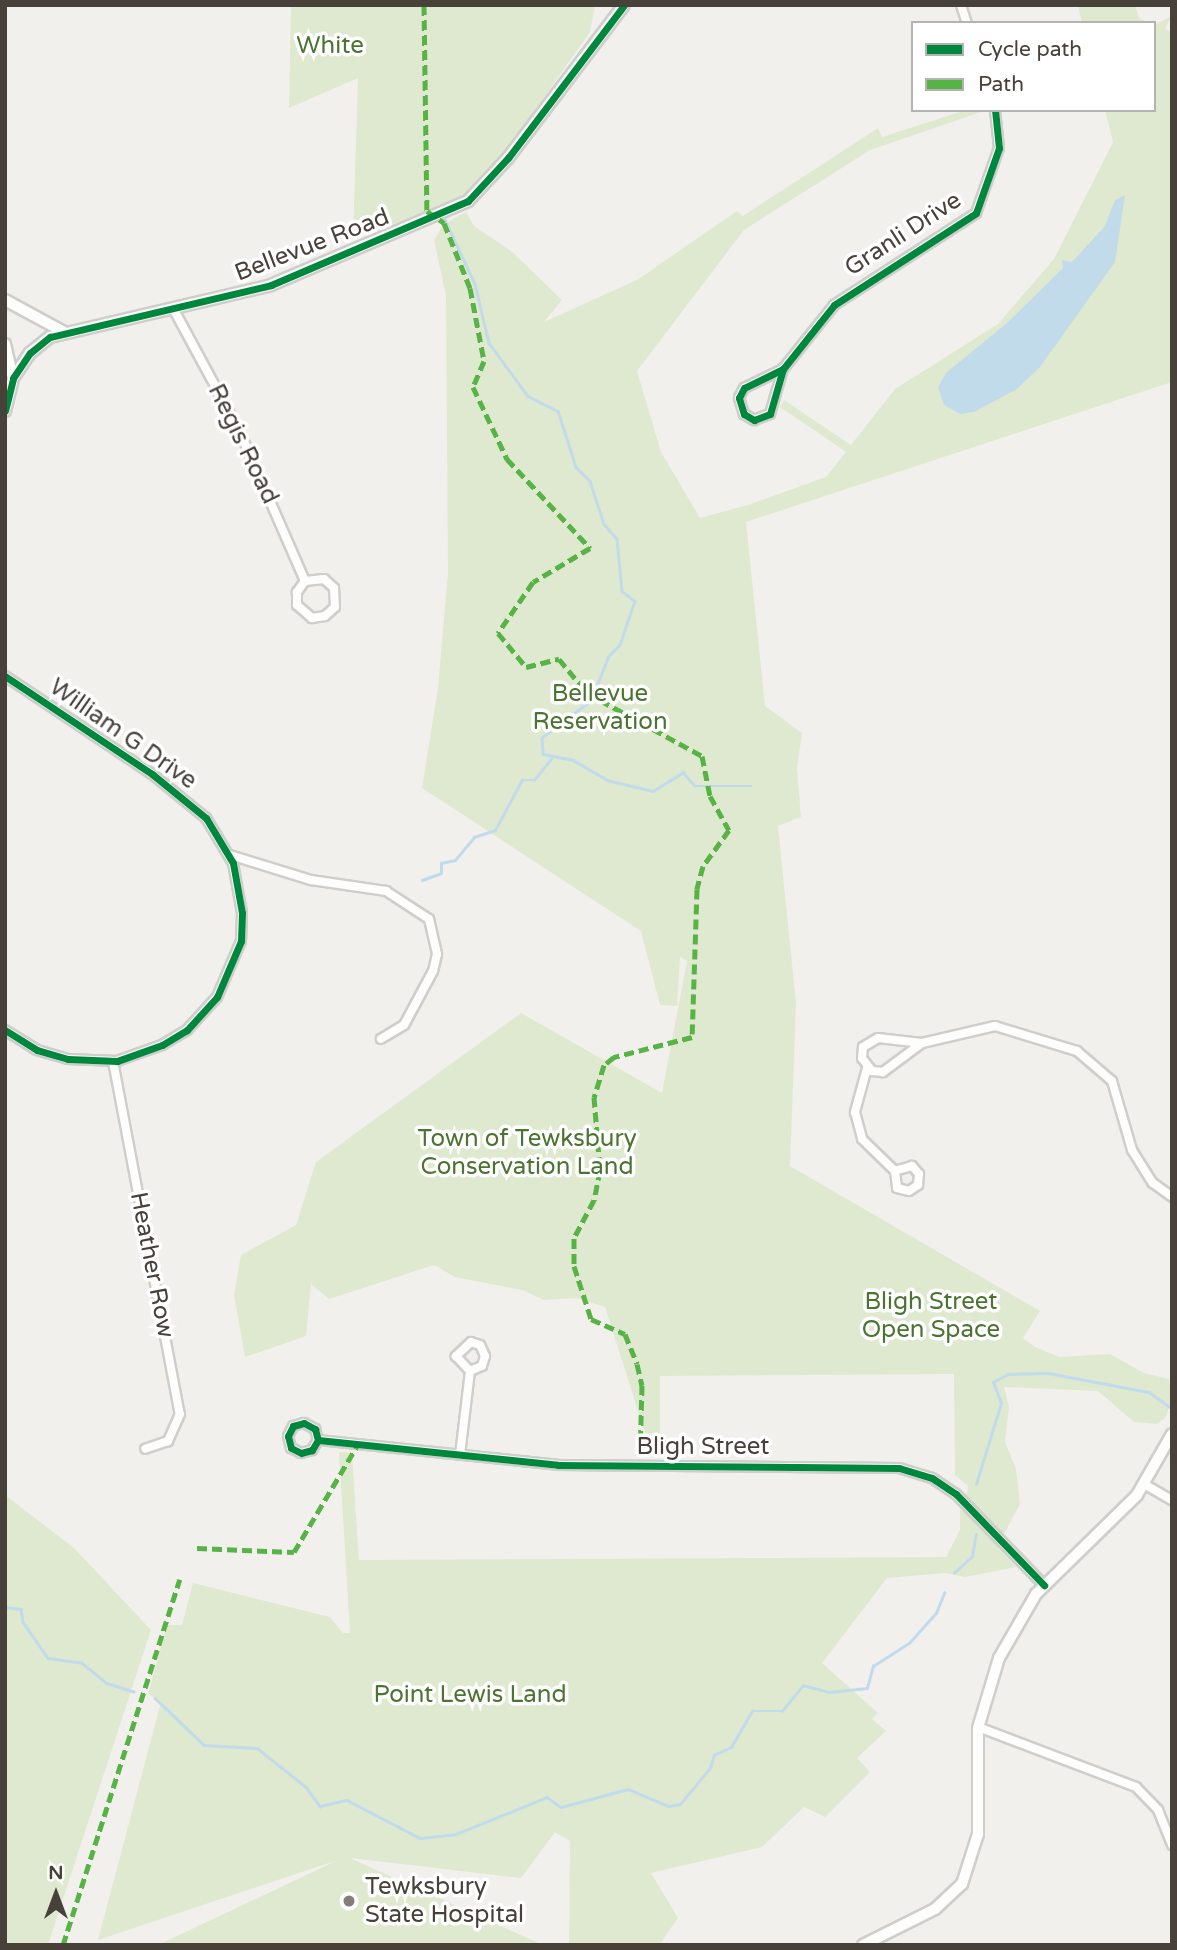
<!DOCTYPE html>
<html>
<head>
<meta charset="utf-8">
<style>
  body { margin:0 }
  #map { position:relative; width:1177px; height:1950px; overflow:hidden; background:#f2f0ec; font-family:"Varela Round",sans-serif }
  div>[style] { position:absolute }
  .green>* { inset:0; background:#dfe9cf }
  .water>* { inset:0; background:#c2dbeb }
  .stream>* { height:2.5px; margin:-1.25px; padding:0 1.25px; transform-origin:1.25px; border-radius:1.25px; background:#c2dbeb }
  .roads { filter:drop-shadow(2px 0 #d0ceca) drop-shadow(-2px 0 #d0ceca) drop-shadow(0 2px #d0ceca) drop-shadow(0 -2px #d0ceca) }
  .minor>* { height:8px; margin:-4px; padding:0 4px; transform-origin:4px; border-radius:4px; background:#fdfdfc }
  .tertiary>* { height:10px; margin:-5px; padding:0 5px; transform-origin:5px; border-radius:5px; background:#fdfdfc }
  .quiet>* { height:5px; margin-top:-2.5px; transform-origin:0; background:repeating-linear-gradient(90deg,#57b346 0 10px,transparent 0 15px) }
  .cycleway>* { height:7px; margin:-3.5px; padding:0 3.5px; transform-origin:3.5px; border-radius:3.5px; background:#00873e }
  .dots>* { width:19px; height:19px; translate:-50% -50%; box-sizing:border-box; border:4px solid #fff; border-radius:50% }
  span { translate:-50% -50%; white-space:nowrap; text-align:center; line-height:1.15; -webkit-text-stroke:7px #fff; paint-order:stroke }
  .park-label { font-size:24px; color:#4b7431 }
  .street-label { font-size:24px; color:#474139 }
  .poi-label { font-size:24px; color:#474139 }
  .left { translate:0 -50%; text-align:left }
  .frame { position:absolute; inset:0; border:7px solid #474139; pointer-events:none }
  .legend { position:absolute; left:911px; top:21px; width:245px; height:91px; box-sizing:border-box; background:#fff; border:2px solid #b5b3b0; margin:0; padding:9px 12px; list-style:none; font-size:21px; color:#474139 }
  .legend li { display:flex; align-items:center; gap:14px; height:35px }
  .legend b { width:35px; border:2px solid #b5b3b0 }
  .north { position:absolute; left:21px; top:1859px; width:70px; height:70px; -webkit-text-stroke:5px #fff; paint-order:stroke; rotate:0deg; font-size:19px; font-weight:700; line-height:28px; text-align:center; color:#474139 }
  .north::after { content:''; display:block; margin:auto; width:24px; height:32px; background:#474139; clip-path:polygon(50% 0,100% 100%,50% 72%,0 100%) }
</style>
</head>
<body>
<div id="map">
  <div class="green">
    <i style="clip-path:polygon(291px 5px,595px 5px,590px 32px,504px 154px,465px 194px,433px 211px,353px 237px,358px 78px,289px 108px)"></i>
    <i style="clip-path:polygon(1078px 5px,1135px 5px,1139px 18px,1150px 23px,1082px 23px)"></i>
    <i style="clip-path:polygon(1172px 16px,1165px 29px,1172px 32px,1172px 382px,746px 522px,765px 706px,802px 733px,797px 769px,801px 817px,778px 826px,796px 1003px,790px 1166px,1040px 1311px,1023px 1338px,1035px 1347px,1059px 1357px,1110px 1354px,1144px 1373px,1169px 1379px,1172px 1400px,1165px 1418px,1157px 1424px,1134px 1422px,1098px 1391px,1004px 1387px,1009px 1407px,1005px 1442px,1016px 1469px,1020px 1504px,997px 1547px,1016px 1567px,965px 1577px,945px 1573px,887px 1578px,822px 1663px,878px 1713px,872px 1719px,886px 1731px,857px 1758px,870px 1772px,825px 1817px,804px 1807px,762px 1847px,651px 1873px,678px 1918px,659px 1945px,569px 1945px,570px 1841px,555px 1832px,521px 1878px,350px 1858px,543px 1945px,158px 1945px,338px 1860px,98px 1940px,161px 1702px,148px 1694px,167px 1625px,182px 1625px,193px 1583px,330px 1617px,343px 1633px,350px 1633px,339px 1452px,352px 1453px,359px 1560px,946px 1557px,960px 1530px,960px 1509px,965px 1513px,968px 1486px,955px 1475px,954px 1374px,660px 1376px,660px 1455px,652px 1455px,605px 1307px,576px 1298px,544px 1300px,522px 1290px,455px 1277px,434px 1265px,329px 1299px,311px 1284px,306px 1336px,245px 1357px,234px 1295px,241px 1255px,296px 1225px,316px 1162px,521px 1013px,662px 1093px,687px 961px,680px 957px,677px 1006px,660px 1005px,641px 931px,422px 788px,438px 688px,448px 572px,446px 296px,434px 240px,444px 224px,466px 212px,474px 226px,511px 251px,562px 300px,544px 322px,637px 280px,737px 211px,743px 216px,878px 128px,882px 137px,966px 110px,987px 110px,870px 150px,744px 230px,637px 371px,661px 452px,700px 518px,751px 504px,826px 477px,846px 452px,780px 407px,784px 400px,851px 445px,895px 389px,998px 324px,1054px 259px,1113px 142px,1105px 110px,1154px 110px,1154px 25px)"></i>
    <i style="clip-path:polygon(5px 1495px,74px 1548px,151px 1630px,48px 1945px,5px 1945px)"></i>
  </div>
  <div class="water">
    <i style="clip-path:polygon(1125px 195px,1115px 262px,1040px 367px,1017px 389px,974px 412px,960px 414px,944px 405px,938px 387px,946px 373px,1007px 323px,1063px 268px,1062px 260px,1072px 262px,1105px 226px,1115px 200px)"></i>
  </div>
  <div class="stream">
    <i style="left:443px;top:215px;width:76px;rotate:65.1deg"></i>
    <i style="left:475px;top:284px;width:61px;rotate:76.7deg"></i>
    <i style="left:489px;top:343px;width:66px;rotate:53.7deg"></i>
    <i style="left:528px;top:396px;width:34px;rotate:27deg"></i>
    <i style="left:558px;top:411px;width:59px;rotate:72.2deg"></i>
    <i style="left:576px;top:467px;width:20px;rotate:45deg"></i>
    <i style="left:590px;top:481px;width:45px;rotate:72deg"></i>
    <i style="left:604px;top:524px;width:20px;rotate:49deg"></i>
    <i style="left:617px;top:539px;width:52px;rotate:84.5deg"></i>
    <i style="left:622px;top:591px;width:16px;rotate:38deg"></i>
    <i style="left:635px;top:601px;width:46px;rotate:108.8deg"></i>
    <i style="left:620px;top:645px;width:16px;rotate:135deg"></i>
    <i style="left:609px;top:656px;width:48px;rotate:111.8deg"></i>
    <i style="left:591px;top:701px;width:61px;rotate:142.9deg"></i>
    <i style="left:542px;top:738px;width:16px;rotate:86deg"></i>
    <i style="left:543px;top:754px;width:31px;rotate:11deg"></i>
    <i style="left:573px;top:760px;width:39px;rotate:30deg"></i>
    <i style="left:607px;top:780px;width:47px;rotate:13.4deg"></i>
    <i style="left:653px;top:791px;width:36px;rotate:-32deg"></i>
    <i style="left:683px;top:772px;width:18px;rotate:49deg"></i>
    <i style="left:695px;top:786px;width:56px"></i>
    <i style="left:422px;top:880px;width:20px;rotate:-20deg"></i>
    <i style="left:441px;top:873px;width:10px;rotate:-90deg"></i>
    <i style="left:441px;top:863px;width:14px;rotate:-12deg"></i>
    <i style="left:455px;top:860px;width:30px;rotate:-50deg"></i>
    <i style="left:474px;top:837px;width:22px;rotate:-18deg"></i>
    <i style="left:495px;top:830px;width:57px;rotate:-61.6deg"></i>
    <i style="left:522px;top:780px;width:12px"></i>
    <i style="left:534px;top:780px;width:27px;rotate:-51deg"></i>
    <i style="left:976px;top:1484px;width:85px;rotate:-72.8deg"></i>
    <i style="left:1001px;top:1403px;width:22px;rotate:-111deg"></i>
    <i style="left:993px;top:1382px;width:17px;rotate:-28deg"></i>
    <i style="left:1008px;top:1374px;width:40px;rotate:-1.4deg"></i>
    <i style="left:1048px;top:1373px;width:103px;rotate:10.7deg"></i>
    <i style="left:1149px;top:1392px;width:29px;rotate:36deg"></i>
    <i style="left:954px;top:1573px;width:25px;rotate:-43deg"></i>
    <i style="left:972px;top:1556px;width:22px;rotate:-80deg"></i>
    <i style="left:5px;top:1607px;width:16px;rotate:7deg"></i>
    <i style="left:21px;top:1609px;width:13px;rotate:81deg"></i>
    <i style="left:23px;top:1622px;width:44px;rotate:55.2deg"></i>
    <i style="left:48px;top:1658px;width:34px;rotate:8deg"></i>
    <i style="left:82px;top:1663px;width:32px;rotate:39deg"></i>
    <i style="left:107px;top:1683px;width:28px;rotate:18deg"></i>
    <i style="left:155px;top:1698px;width:68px;rotate:43.8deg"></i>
    <i style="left:204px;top:1745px;width:53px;rotate:3.2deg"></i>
    <i style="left:257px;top:1748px;width:63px;rotate:38.5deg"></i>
    <i style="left:306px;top:1787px;width:24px;rotate:54deg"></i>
    <i style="left:320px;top:1806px;width:28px;rotate:-13deg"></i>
    <i style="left:347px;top:1800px;width:82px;rotate:27.5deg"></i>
    <i style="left:420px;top:1838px;width:36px;rotate:-6deg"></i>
    <i style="left:456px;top:1834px;width:98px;rotate:-22.1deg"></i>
    <i style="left:547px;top:1797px;width:17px;rotate:36deg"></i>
    <i style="left:561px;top:1807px;width:69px;rotate:-15deg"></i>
    <i style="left:628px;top:1789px;width:43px;rotate:23deg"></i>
    <i style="left:668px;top:1806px;width:12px;rotate:-9deg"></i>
    <i style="left:680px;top:1804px;width:47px;rotate:-50.2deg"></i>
    <i style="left:710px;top:1768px;width:14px;rotate:-73deg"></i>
    <i style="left:714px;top:1755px;width:19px;rotate:-25deg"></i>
    <i style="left:731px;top:1747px;width:42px;rotate:-59.7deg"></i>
    <i style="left:752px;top:1711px;width:30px"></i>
    <i style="left:782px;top:1711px;width:33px;rotate:-51deg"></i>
    <i style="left:803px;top:1685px;width:27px;rotate:15deg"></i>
    <i style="left:829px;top:1692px;width:38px;rotate:-6deg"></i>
    <i style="left:867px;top:1688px;width:23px;rotate:-75deg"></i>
    <i style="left:873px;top:1666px;width:43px;rotate:-32.6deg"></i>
    <i style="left:909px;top:1643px;width:40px;rotate:-48deg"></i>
    <i style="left:936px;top:1613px;width:22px;rotate:-68deg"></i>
  </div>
  <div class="roads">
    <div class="minor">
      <i style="left:961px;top:5px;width:19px;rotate:72deg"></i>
      <i style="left:174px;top:310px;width:136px;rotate:61.6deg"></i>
      <i style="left:239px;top:430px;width:165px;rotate:66.4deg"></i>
      <i style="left:305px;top:581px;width:14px;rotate:126deg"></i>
      <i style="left:297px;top:592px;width:13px;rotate:90deg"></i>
      <i style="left:297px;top:605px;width:20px;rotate:41deg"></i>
      <i style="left:312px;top:618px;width:13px;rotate:-9deg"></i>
      <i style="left:325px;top:616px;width:13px;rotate:-42deg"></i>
      <i style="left:335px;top:607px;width:19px;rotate:-93deg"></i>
      <i style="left:334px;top:588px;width:13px;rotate:-138deg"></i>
      <i style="left:324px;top:579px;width:19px;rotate:174deg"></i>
      <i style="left:783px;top:369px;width:43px;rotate:154deg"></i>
      <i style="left:744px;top:388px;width:11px;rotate:117deg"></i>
      <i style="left:739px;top:398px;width:17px;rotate:73deg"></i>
      <i style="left:744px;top:414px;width:12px;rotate:31deg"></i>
      <i style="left:754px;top:420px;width:17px;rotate:-21deg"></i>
      <i style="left:770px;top:414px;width:47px;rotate:-73.9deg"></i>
      <i style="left:783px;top:369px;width:82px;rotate:-51.4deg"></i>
      <i style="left:834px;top:305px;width:169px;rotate:-32.9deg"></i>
      <i style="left:976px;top:213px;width:69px;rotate:-70.5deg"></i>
      <i style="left:999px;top:148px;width:38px;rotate:-96deg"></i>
      <i style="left:5px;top:676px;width:177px;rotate:33.7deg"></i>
      <i style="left:152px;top:774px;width:70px;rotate:39.2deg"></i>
      <i style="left:206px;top:818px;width:52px;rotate:59deg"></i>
      <i style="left:233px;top:863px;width:51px;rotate:79.8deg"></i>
      <i style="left:242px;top:913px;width:28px;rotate:92deg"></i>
      <i style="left:241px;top:941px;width:61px;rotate:113.2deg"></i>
      <i style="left:217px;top:997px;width:45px;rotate:132.3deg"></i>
      <i style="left:187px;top:1030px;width:29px;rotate:149deg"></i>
      <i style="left:162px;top:1045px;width:48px;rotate:160.4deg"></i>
      <i style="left:117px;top:1061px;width:49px;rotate:-177.7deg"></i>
      <i style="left:68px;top:1059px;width:32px;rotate:-164deg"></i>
      <i style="left:37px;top:1050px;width:38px;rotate:-148deg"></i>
      <i style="left:230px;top:855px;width:85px;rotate:17.2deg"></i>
      <i style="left:311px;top:880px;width:76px;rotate:8.3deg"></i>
      <i style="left:386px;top:891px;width:51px;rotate:33.1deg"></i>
      <i style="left:429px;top:919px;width:36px;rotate:77deg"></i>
      <i style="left:437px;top:954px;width:17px;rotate:103deg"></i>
      <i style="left:433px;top:971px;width:61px;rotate:118.2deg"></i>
      <i style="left:404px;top:1025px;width:27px;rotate:149deg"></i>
      <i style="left:922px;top:1043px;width:49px;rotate:143.4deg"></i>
      <i style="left:883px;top:1072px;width:11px;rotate:-175deg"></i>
      <i style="left:872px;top:1071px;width:16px;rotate:-128deg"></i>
      <i style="left:862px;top:1058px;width:11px;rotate:-85deg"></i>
      <i style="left:863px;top:1047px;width:17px;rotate:-31deg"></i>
      <i style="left:878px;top:1038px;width:44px;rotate:6.5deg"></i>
      <i style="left:922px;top:1043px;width:75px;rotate:-13.1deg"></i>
      <i style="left:995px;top:1026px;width:86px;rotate:17deg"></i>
      <i style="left:1077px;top:1051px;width:46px;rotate:40.6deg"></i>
      <i style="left:1112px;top:1081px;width:72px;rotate:73.8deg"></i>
      <i style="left:1132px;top:1150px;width:39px;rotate:58deg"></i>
      <i style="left:1153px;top:1183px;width:24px;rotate:36deg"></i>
      <i style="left:113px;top:1061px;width:359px;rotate:79.3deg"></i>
      <i style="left:180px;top:1414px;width:30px;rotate:114deg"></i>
      <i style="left:168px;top:1441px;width:24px;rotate:161deg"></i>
      <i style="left:867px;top:1068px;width:46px;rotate:105.3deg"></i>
      <i style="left:855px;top:1112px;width:28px;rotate:75deg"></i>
      <i style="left:862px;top:1139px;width:46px;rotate:44.1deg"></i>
      <i style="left:895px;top:1171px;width:17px;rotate:83deg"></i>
      <i style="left:897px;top:1188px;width:12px;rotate:14deg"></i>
      <i style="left:909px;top:1191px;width:11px;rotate:-34deg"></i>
      <i style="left:918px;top:1185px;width:11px;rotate:-85deg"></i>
      <i style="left:919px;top:1174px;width:11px;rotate:-131deg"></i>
      <i style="left:912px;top:1166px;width:18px;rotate:164deg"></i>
      <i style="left:318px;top:1440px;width:12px;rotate:121deg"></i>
      <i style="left:312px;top:1450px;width:11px;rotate:165deg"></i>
      <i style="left:301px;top:1453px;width:11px;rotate:-153deg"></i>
      <i style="left:291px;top:1448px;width:12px;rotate:-104deg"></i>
      <i style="left:288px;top:1436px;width:11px;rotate:-63deg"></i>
      <i style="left:293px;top:1426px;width:11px;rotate:-15deg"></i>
      <i style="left:304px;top:1423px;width:13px;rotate:29deg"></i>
      <i style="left:315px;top:1429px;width:11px;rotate:75deg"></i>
      <i style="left:318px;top:1440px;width:241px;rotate:5.9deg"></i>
      <i style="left:558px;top:1465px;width:341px;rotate:0.5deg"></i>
      <i style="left:899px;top:1468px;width:34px;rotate:17deg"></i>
      <i style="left:932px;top:1478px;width:29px;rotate:34deg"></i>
      <i style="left:956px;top:1494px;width:127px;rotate:46deg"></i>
      <i style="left:460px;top:1455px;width:85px;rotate:-83.2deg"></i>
      <i style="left:470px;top:1371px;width:13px;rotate:-23deg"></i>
      <i style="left:482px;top:1366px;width:10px;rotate:-73deg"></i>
      <i style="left:485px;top:1356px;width:12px;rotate:-114deg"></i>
      <i style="left:480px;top:1345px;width:9px;rotate:-162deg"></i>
      <i style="left:471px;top:1342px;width:21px;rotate:137deg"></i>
      <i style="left:456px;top:1356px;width:21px;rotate:47deg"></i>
      <i style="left:1144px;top:1484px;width:32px;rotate:30deg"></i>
      <i style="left:978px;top:1727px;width:169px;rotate:20.8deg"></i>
      <i style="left:1136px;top:1787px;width:32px;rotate:46deg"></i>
      <i style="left:1158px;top:1810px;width:38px;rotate:68deg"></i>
    </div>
    <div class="tertiary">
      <i style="left:5px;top:300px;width:69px;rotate:28.4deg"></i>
      <i style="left:5px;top:344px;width:35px;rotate:77deg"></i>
      <i style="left:5px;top:411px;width:34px;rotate:-76deg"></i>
      <i style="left:13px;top:378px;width:30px;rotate:-56deg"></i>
      <i style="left:30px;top:353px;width:26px;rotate:-39deg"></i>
      <i style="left:50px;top:337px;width:227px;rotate:-13.2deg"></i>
      <i style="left:271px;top:285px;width:214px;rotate:-23.1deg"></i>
      <i style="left:468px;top:201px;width:59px;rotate:-47.1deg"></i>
      <i style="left:508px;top:158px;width:192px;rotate:-52.8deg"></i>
      <i style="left:863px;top:1945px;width:80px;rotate:-26.6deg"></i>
      <i style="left:935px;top:1909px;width:37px;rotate:-43deg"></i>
      <i style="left:962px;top:1884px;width:52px;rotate:-72.3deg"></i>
      <i style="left:978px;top:1834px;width:106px;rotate:-90deg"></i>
      <i style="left:978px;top:1728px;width:73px;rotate:-73.3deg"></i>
      <i style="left:999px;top:1658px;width:74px;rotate:-60deg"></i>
      <i style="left:1036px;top:1594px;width:141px;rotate:-44.4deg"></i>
      <i style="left:1137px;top:1495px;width:70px;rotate:-60.2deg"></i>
    </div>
  </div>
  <div class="quiet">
    <i style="left:424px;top:5px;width:206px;rotate:89.2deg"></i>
    <i style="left:427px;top:211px;width:21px;rotate:35deg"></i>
    <i style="left:444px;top:223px;width:70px;rotate:68.2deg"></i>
    <i style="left:470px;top:288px;width:74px;rotate:79.1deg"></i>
    <i style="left:484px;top:361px;width:28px;rotate:113deg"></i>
    <i style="left:473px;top:387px;width:80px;rotate:64.7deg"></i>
    <i style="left:507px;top:459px;width:122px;rotate:47deg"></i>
    <i style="left:590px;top:548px;width:66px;rotate:149.2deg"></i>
    <i style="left:533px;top:582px;width:62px;rotate:124.5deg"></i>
    <i style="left:498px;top:633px;width:44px;rotate:50.5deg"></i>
    <i style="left:526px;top:667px;width:34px;rotate:-14deg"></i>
    <i style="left:559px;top:659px;width:44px;rotate:50.5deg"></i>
    <i style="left:587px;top:693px;width:131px;rotate:28.7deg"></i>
    <i style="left:702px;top:756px;width:41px;rotate:78.7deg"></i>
    <i style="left:710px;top:796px;width:39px;rotate:61deg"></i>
    <i style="left:729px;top:830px;width:44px;rotate:125.8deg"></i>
    <i style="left:703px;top:866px;width:24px;rotate:105deg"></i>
    <i style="left:697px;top:889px;width:148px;rotate:91.9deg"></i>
    <i style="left:692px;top:1037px;width:81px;rotate:165.6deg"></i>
    <i style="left:614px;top:1057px;width:13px;rotate:141deg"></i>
    <i style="left:604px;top:1065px;width:34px;rotate:107deg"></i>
    <i style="left:594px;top:1097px;width:73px;rotate:85.3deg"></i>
    <i style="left:600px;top:1170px;width:31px;rotate:101deg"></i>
    <i style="left:594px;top:1200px;width:43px;rotate:117.8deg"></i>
    <i style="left:574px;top:1238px;width:28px;rotate:90deg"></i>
    <i style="left:574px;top:1266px;width:56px;rotate:72.2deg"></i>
    <i style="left:591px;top:1319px;width:37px;rotate:24deg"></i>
    <i style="left:625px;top:1334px;width:32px;rotate:68deg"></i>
    <i style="left:637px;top:1364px;width:22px;rotate:77deg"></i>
    <i style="left:642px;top:1385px;width:72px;rotate:91.6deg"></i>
    <i style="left:197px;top:1548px;width:97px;rotate:2.4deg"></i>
    <i style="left:294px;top:1552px;width:126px;rotate:-59.3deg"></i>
    <i style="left:63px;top:1945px;width:384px;rotate:-72.3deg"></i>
  </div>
  <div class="cycleway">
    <i style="left:783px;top:369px;width:43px;rotate:154deg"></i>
    <i style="left:744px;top:388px;width:11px;rotate:117deg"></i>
    <i style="left:739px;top:398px;width:17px;rotate:73deg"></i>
    <i style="left:744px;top:414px;width:12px;rotate:31deg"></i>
    <i style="left:754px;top:420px;width:17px;rotate:-21deg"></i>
    <i style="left:770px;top:414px;width:47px;rotate:-73.9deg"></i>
    <i style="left:783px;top:369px;width:82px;rotate:-51.4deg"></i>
    <i style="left:834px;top:305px;width:169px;rotate:-32.9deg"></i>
    <i style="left:976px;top:213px;width:69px;rotate:-70.5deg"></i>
    <i style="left:999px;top:148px;width:38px;rotate:-96deg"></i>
    <i style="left:5px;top:411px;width:34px;rotate:-76deg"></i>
    <i style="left:13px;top:378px;width:30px;rotate:-56deg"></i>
    <i style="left:30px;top:353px;width:26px;rotate:-39deg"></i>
    <i style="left:50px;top:337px;width:227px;rotate:-13.2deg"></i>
    <i style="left:271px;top:285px;width:214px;rotate:-23.1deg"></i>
    <i style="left:468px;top:201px;width:59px;rotate:-47.1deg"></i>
    <i style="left:508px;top:158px;width:192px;rotate:-52.8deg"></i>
    <i style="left:5px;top:676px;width:177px;rotate:33.7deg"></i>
    <i style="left:152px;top:774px;width:70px;rotate:39.2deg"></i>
    <i style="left:206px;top:818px;width:52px;rotate:59deg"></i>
    <i style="left:233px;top:863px;width:51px;rotate:79.8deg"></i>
    <i style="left:242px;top:913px;width:28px;rotate:92deg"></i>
    <i style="left:241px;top:941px;width:61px;rotate:113.2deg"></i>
    <i style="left:217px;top:997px;width:45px;rotate:132.3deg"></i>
    <i style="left:187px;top:1030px;width:29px;rotate:149deg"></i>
    <i style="left:162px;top:1045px;width:48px;rotate:160.4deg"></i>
    <i style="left:117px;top:1061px;width:49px;rotate:-177.7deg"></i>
    <i style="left:68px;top:1059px;width:32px;rotate:-164deg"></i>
    <i style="left:37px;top:1050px;width:38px;rotate:-148deg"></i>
    <i style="left:318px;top:1440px;width:12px;rotate:121deg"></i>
    <i style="left:312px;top:1450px;width:11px;rotate:165deg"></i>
    <i style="left:301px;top:1453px;width:11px;rotate:-153deg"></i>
    <i style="left:291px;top:1448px;width:12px;rotate:-104deg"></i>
    <i style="left:288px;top:1436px;width:11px;rotate:-63deg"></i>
    <i style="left:293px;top:1426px;width:11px;rotate:-15deg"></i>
    <i style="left:304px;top:1423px;width:13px;rotate:29deg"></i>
    <i style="left:315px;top:1429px;width:11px;rotate:75deg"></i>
    <i style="left:318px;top:1440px;width:241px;rotate:5.9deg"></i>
    <i style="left:558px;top:1465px;width:341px;rotate:0.5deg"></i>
    <i style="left:899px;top:1468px;width:34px;rotate:17deg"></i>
    <i style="left:932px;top:1478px;width:29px;rotate:34deg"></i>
    <i style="left:956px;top:1494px;width:127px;rotate:46deg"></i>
  </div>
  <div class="dots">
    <i style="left:349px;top:1901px;background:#837e78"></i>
  </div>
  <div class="park-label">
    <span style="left:330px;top:46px">White</span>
    <span style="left:600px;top:708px">Bellevue<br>Reservation</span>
    <span style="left:527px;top:1153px">Town of Tewksbury<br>Conservation Land</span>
    <span style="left:931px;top:1316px">Bligh Street<br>Open Space</span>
    <span style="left:470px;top:1695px">Point Lewis Land</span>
  </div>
  <div class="street-label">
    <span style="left:903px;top:234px;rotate:-33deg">Granli Drive</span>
    <span style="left:312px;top:245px;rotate:-21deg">Bellevue Road</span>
    <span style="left:243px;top:444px;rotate:64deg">Regis Road</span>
    <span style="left:123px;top:734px;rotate:35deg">William G Drive</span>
    <span style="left:152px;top:1265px;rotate:79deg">Heather Row</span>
    <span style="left:703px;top:1447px">Bligh Street</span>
  </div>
  <div class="poi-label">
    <span class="left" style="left:365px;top:1901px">Tewksbury<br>State Hospital</span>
  </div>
  <div class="frame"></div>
  <ul class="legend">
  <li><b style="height:9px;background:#00873e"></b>Cycle path</li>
  <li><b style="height:9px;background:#57b346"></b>Path</li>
  </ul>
  <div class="north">N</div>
</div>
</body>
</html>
